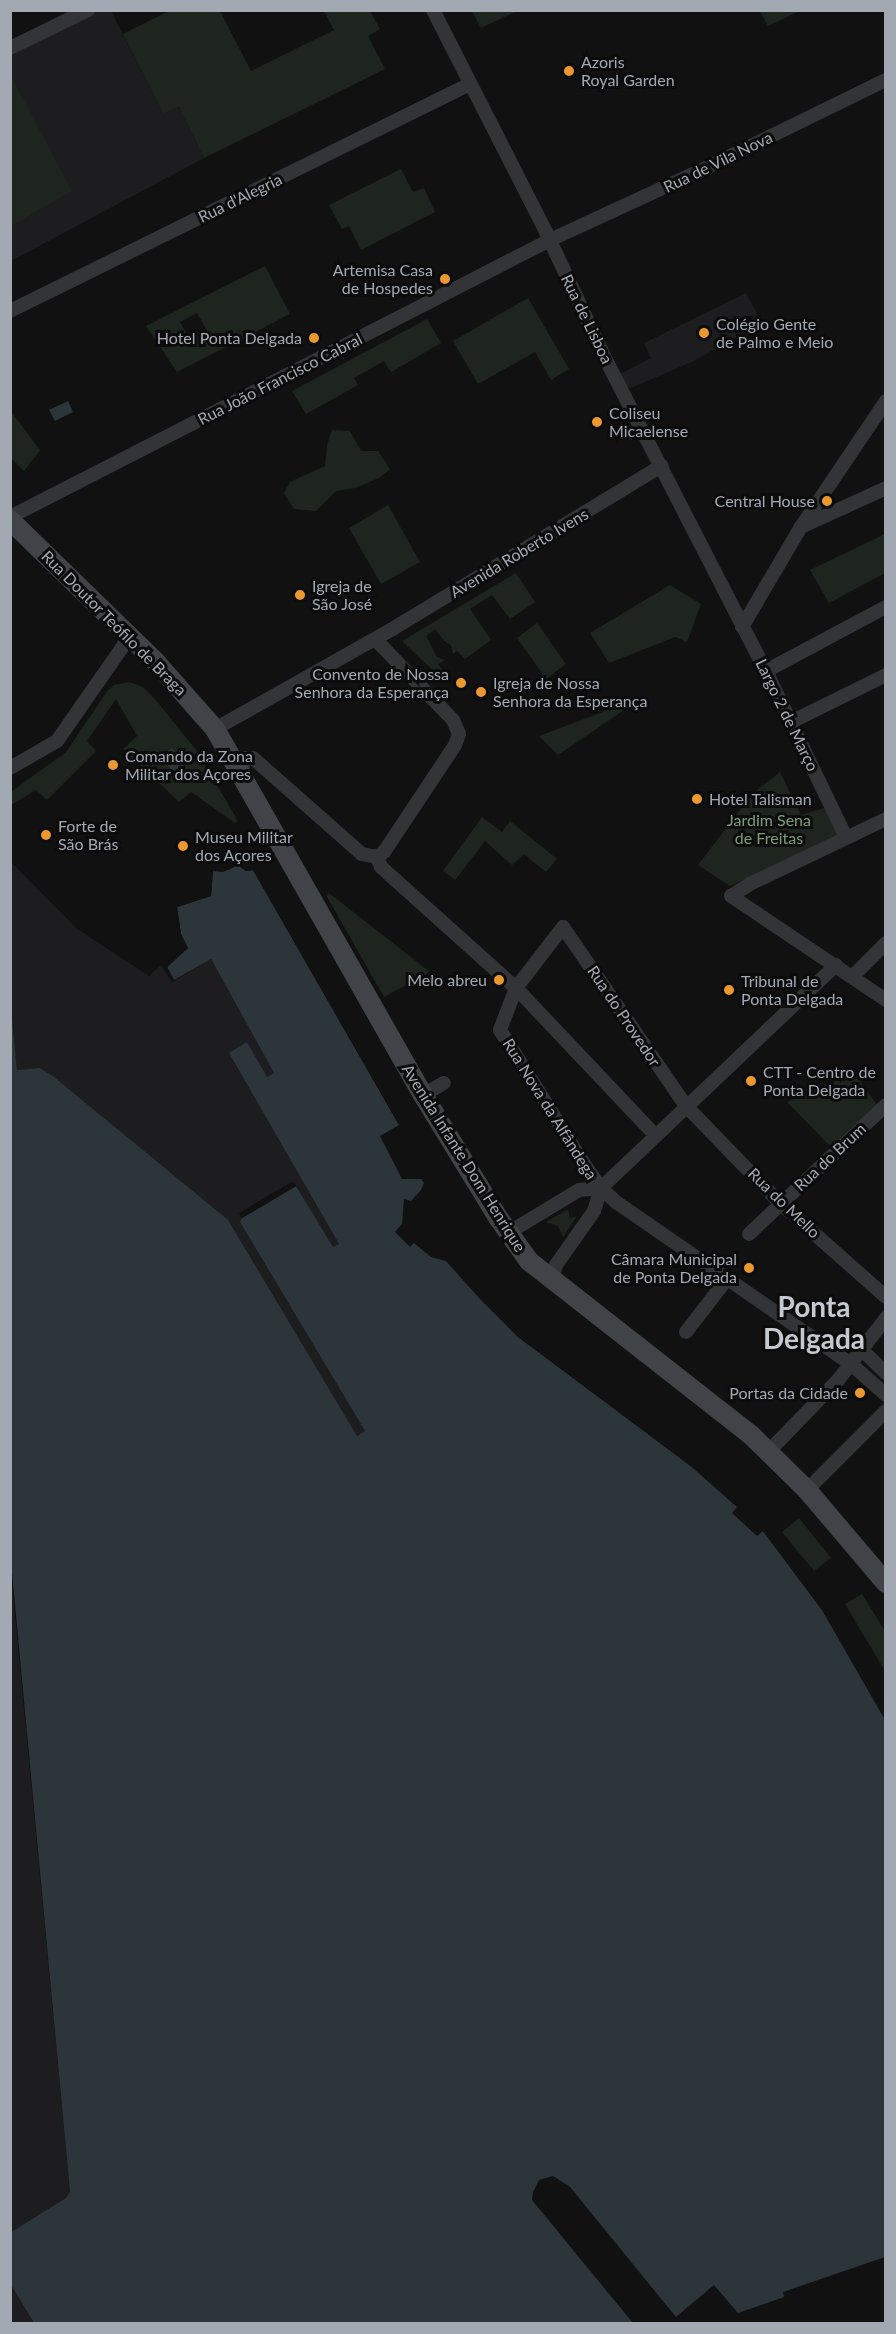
<!DOCTYPE html>
<html>
<head>
<meta charset="utf-8">
<style>
  body { margin:0 }
  #map { position:relative; width:896px; height:2334px; overflow:hidden; background:#111112; font-family:Lato,sans-serif }
  div>[style] { position:absolute }
  .built>* { inset:0; background:#1d1d1f }
  .green>* { inset:0; background:#1d251e }
  .water>* { inset:0; background:#2b353a }
  .pier>* { inset:0; background:#111112 }
  .minor>* { height:14px; margin:-7px; padding:0 7px; transform-origin:7px; border-radius:7px; background:#323437 }
  .secondary>* { height:20px; margin:-10px; padding:0 10px; transform-origin:10px; border-radius:10px; background:#404347 }
  .dots>* { width:16px; height:16px; translate:-50% -50%; box-sizing:border-box; border:3px solid #0c0c0d; border-radius:50% }
  span { translate:-50% -50%; white-space:nowrap; text-align:center; line-height:1.15; -webkit-text-stroke:6px #0c0c0d; paint-order:stroke }
  .poi-label { font-size:16px; color:#a3a9b3 }
  .left { translate:0 -50%; text-align:left }
  .right { translate:-100% -50%; text-align:right }
  .street-label { font-size:16px; color:#a3a9b3 }
  .park-label { font-size:16px; color:#7c9d7a }
  .town-label { font-size:28px; color:#c4c8cf; font-weight:700 }
  .frame { position:absolute; inset:0; border:12px solid #a3a9b3; pointer-events:none }
</style>
</head>
<body>
<div id="map">
  <div class="built">
    <i style="clip-path:polygon(92px 11px,111px 11px,163px 114px,179px 107px,204px 158px,11px 261px,10px 51px)"></i>
    <i style="clip-path:polygon(746px 293px,762px 323px,692px 362px,626px 390px,618px 375px,651px 358px,644px 343px)"></i>
    <i style="clip-path:polygon(10px 861px,76px 928px,149px 976px,161px 965px,172px 982px,211px 959px,274px 1073px,267px 1077px,229px 1053px,339px 1244px,333px 1248px,293px 1181px,239px 1213px,243px 1220px,240px 1222px,365px 1431px,357px 1436px,53px 1079px,40px 1068px,17px 1070px,10px 1010px)"></i>
    <i style="clip-path:polygon(10px 1562px,70px 2192px,66px 2198px,11px 2232px)"></i>
    <i style="clip-path:polygon(11px 2285px,34px 2323px,11px 2323px)"></i>
  </div>
  <div class="green">
    <i style="clip-path:polygon(169px 11px,220px 11px,251px 71px,334px 30px,324px 11px,370px 11px,380px 29px,368px 36px,385px 69px,204px 158px,179px 107px,163px 114px,123px 34px)"></i>
    <i style="clip-path:polygon(472px 11px,517px 11px,481px 28px)"></i>
    <i style="clip-path:polygon(760px 11px,800px 11px,768px 26px)"></i>
    <i style="clip-path:polygon(11px 76px,72px 191px,11px 226px,10px 76px)"></i>
    <i style="clip-path:polygon(401px 169px,413px 192px,424px 188px,435px 212px,361px 250px,349px 226px,342px 229px,329px 205px)"></i>
    <i style="clip-path:polygon(evenodd,265px 266px,290px 314px,177px 372px,146px 326px,265px 266px,197px 313px,207px 330px,190px 340px,180px 322px,197px 313px)"></i>
    <i style="clip-path:polygon(528px 298px,569px 369px,551px 380px,535px 352px,478px 384px,453px 341px)"></i>
    <i style="clip-path:polygon(427px 319px,441px 343px,391px 372px,384px 361px,354px 378px,358px 385px,306px 414px,292px 391px)"></i>
    <i style="clip-path:polygon(10px 410px,40px 450px,24px 471px,11px 458px)"></i>
    <i style="clip-path:polygon(332px 430px,350px 431px,361px 451px,378px 451px,390px 469px,379px 478px,355px 488px,336px 491px,316px 511px,294px 509px,284px 493px,290px 482px,325px 466px,327px 445px)"></i>
    <i style="clip-path:polygon(388px 505px,420px 562px,381px 584px,349px 528px)"></i>
    <i style="clip-path:polygon(885px 534px,885px 573px,829px 603px,810px 570px)"></i>
    <i style="clip-path:polygon(516px 573px,535px 602px,510px 619px,492px 595px,470px 609px,491px 640px,465px 659px,457px 651px,453px 654px,451px 645px,444px 641px,435px 629px,426px 636px,437px 657px,445px 660px,438px 664px,445px 673px,440px 677px,402px 641px)"></i>
    <i style="clip-path:polygon(670px 585px,701px 604px,687px 642px,675px 637px,609px 663px,590px 633px)"></i>
    <i style="clip-path:polygon(537px 623px,566px 664px,546px 679px,517px 638px)"></i>
    <i style="clip-path:polygon(129px 682px,143px 687px,155px 699px,197px 751px,238px 821px,235px 823px,191px 792px,179px 802px,123px 749px,137px 736px,116px 699px,87px 741px,96px 751px,47px 800px,36px 790px,11px 805px,11px 792px,66px 752px,108px 690px,114px 685px)"></i>
    <i style="clip-path:polygon(624px 699px,630px 706px,558px 755px,539px 736px,603px 712px)"></i>
    <i style="clip-path:polygon(780px 772px,801px 815px,827px 807px,840px 836px,730px 886px,698px 865px,752px 794px)"></i>
    <i style="clip-path:polygon(482px 817px,502px 832px,510px 821px,557px 859px,546px 872px,524px 854px,512px 865px,485px 841px,455px 880px,443px 871px)"></i>
    <i style="clip-path:polygon(329px 893px,430px 972px,384px 997px,326px 895px)"></i>
    <i style="clip-path:polygon(854px 1073px,877px 1105px,831px 1147px,787px 1102px)"></i>
    <i style="clip-path:polygon(568px 1209px,570px 1218px,577px 1216px,563px 1237px,558px 1226px,546px 1222px)"></i>
    <i style="clip-path:polygon(799px 1518px,831px 1558px,814px 1571px,782px 1532px)"></i>
    <i style="clip-path:polygon(862px 1594px,885px 1631px,885px 1671px,845px 1604px)"></i>
  </div>
  <div class="water">
    <i style="clip-path:polygon(68px 401px,73px 412px,55px 421px,49px 410px)"></i>
    <i style="clip-path:polygon(172px 748px,186px 763px,175px 773px,161px 758px)"></i>
    <i style="clip-path:polygon(238px 865px,246px 871px,253px 870px,399px 1125px,380px 1136px,402px 1179px,421px 1179px,424px 1183px,421px 1190px,411px 1201px,404px 1199px,402px 1224px,395px 1232px,410px 1247px,414px 1243px,431px 1257px,446px 1261px,518px 1337px,701px 1474px,737px 1507px,732px 1513px,757px 1536px,763px 1531px,822px 1610px,882px 1712px,886px 1720px,885px 2257px,783px 2292px,784px 2297px,738px 2313px,714px 2285px,676px 2317px,570px 2187px,553px 2176px,539px 2180px,533px 2192px,532px 2200px,633px 2323px,34px 2323px,11px 2285px,11px 2232px,66px 2198px,70px 2192px,11px 1562px,11px 1010px,17px 1070px,40px 1068px,54px 1077px,228px 1220px,357px 1436px,365px 1431px,240px 1222px,242px 1218px,296px 1186px,333px 1247px,339px 1244px,229px 1053px,247px 1042px,267px 1077px,274px 1073px,211px 959px,174px 980px,167px 967px,188px 948px,181px 934px,177px 907px,211px 896px,213px 871px,228px 870px)"></i>
  </div>
  <div class="pier">
    <i style="clip-path:polygon(238px 862px,246px 868px,255px 869px,402px 1123px,399px 1125px,253px 870px,246px 871px,238px 865px,223px 872px,213px 871px,211px 896px,177px 907px,181px 934px,188px 948px,167px 967px,174px 980px,172px 982px,164px 966px,184px 947px,178px 935px,175px 905px,209px 893px,211px 869px,223px 869px)"></i>
    <i style="clip-path:polygon(295px 1183px,296px 1186px,242px 1218px,240px 1216px)"></i>
    <i style="clip-path:polygon(449px 1260px,520px 1334px,680px 1453px,739px 1505px,737px 1507px,678px 1455px,518px 1337px,480px 1299px,446px 1261px)"></i>
    <i style="clip-path:polygon(765px 1529px,824px 1608px,885px 1711px,885px 1720px,822px 1610px,763px 1531px)"></i>
  </div>
  <div class="minor">
    <i style="left:433px;top:10px;width:249px;rotate:63deg"></i>
    <i style="left:546px;top:232px;width:144px;rotate:64.9deg"></i>
    <i style="left:607px;top:362px;width:348px;rotate:62.8deg"></i>
    <i style="left:766px;top:671px;width:184px;rotate:64.3deg"></i>
    <i style="left:10px;top:48px;width:87px;rotate:-26deg"></i>
    <i style="left:10px;top:311px;width:513px;rotate:-26.27deg"></i>
    <i style="left:10px;top:517px;width:607px;rotate:-27.16deg"></i>
    <i style="left:550px;top:240px;width:172px;rotate:-24.8deg"></i>
    <i style="left:706px;top:168px;width:200px;rotate:-26.1deg"></i>
    <i style="left:801px;top:527px;width:94px;rotate:-24.6deg"></i>
    <i style="left:742px;top:627px;width:116px;rotate:-59.5deg"></i>
    <i style="left:801px;top:527px;width:152px;rotate:-56deg"></i>
    <i style="left:766px;top:671px;width:136px;rotate:-28.1deg"></i>
    <i style="left:791px;top:722px;width:106px;rotate:-26.3deg"></i>
    <i style="left:215px;top:729px;width:206px;rotate:-29.4deg"></i>
    <i style="left:394px;top:628px;width:313px;rotate:-31.2deg"></i>
    <i style="left:10px;top:768px;width:54px;rotate:-29.9deg"></i>
    <i style="left:57px;top:741px;width:128px;rotate:-55.2deg"></i>
    <i style="left:242px;top:772px;width:14px;rotate:-82deg"></i>
    <i style="left:244px;top:758px;width:9px"></i>
    <i style="left:253px;top:758px;width:145px;rotate:41.4deg"></i>
    <i style="left:362px;top:854px;width:15px;rotate:11deg"></i>
    <i style="left:377px;top:857px;width:9px;rotate:-36deg"></i>
    <i style="left:384px;top:852px;width:128px;rotate:-56.4deg"></i>
    <i style="left:455px;top:745px;width:12px;rotate:-70deg"></i>
    <i style="left:459px;top:734px;width:15px;rotate:-113deg"></i>
    <i style="left:453px;top:720px;width:112px;rotate:-133.9deg"></i>
    <i style="left:886px;top:819px;width:151px;rotate:154.5deg"></i>
    <i style="left:750px;top:884px;width:22px;rotate:148deg"></i>
    <i style="left:731px;top:896px;width:187px;rotate:33.9deg"></i>
    <i style="left:377px;top:857px;width:11px;rotate:68deg"></i>
    <i style="left:381px;top:867px;width:181px;rotate:41.9deg"></i>
    <i style="left:516px;top:988px;width:202px;rotate:46.6deg"></i>
    <i style="left:853px;top:976px;width:47px;rotate:-45deg"></i>
    <i style="left:423px;top:1095px;width:24px;rotate:-30deg"></i>
    <i style="left:508px;top:1233px;width:83px;rotate:-31.2deg"></i>
    <i style="left:579px;top:1190px;width:22px;rotate:-5deg"></i>
    <i style="left:749px;top:1234px;width:188px;rotate:-43.3deg"></i>
    <i style="left:552px;top:1279px;width:15px;rotate:-74deg"></i>
    <i style="left:556px;top:1265px;width:66px;rotate:-54.9deg"></i>
    <i style="left:594px;top:1211px;width:24px;rotate:-73deg"></i>
    <i style="left:601px;top:1188px;width:324px;rotate:-43.5deg"></i>
    <i style="left:886px;top:1297px;width:140px;rotate:-138.5deg"></i>
    <i style="left:781px;top:1204px;width:136px;rotate:-134.1deg"></i>
    <i style="left:686px;top:1106px;width:217px;rotate:-124.5deg"></i>
    <i style="left:563px;top:927px;width:77px;rotate:127.6deg"></i>
    <i style="left:516px;top:988px;width:45px;rotate:110.9deg"></i>
    <i style="left:500px;top:1030px;width:162px;rotate:57.9deg"></i>
    <i style="left:586px;top:1167px;width:26px;rotate:54deg"></i>
    <i style="left:601px;top:1188px;width:21px;rotate:43deg"></i>
    <i style="left:616px;top:1202px;width:285px;rotate:34.6deg"></i>
    <i style="left:851px;top:1364px;width:47px;rotate:41.5deg"></i>
    <i style="left:686px;top:1332px;width:67px;rotate:-52.3deg"></i>
    <i style="left:861px;top:1349px;width:35px;rotate:44deg"></i>
    <i style="left:769px;top:1451px;width:100px;rotate:-45.8deg"></i>
    <i style="left:839px;top:1379px;width:77px;rotate:-52.4deg"></i>
    <i style="left:807px;top:1490px;width:112px;rotate:-45deg"></i>
  </div>
  <div class="secondary">
    <i style="left:10px;top:520px;width:202px;rotate:44.2deg"></i>
    <i style="left:155px;top:661px;width:91px;rotate:48.6deg"></i>
    <i style="left:215px;top:729px;width:421px;rotate:60.4deg"></i>
    <i style="left:423px;top:1095px;width:145px;rotate:58.5deg"></i>
    <i style="left:499px;top:1219px;width:52px;rotate:54.5deg"></i>
    <i style="left:529px;top:1261px;width:281px;rotate:38.1deg"></i>
    <i style="left:750px;top:1434px;width:80px;rotate:44.5deg"></i>
    <i style="left:807px;top:1490px;width:122px;rotate:49.7deg"></i>
  </div>
  <div class="dots">
    <i style="left:569px;top:71px;background:#eb9831"></i>
    <i style="left:445px;top:279px;background:#eb9831"></i>
    <i style="left:704px;top:333px;background:#eb9831"></i>
    <i style="left:314px;top:338px;background:#eb9831"></i>
    <i style="left:597px;top:422px;background:#eb9831"></i>
    <i style="left:827px;top:501px;background:#eb9831"></i>
    <i style="left:300px;top:595px;background:#eb9831"></i>
    <i style="left:461px;top:683px;background:#eb9831"></i>
    <i style="left:481px;top:692px;background:#eb9831"></i>
    <i style="left:113px;top:765px;background:#eb9831"></i>
    <i style="left:697px;top:799px;background:#eb9831"></i>
    <i style="left:46px;top:835px;background:#eb9831"></i>
    <i style="left:183px;top:846px;background:#eb9831"></i>
    <i style="left:499px;top:980px;background:#eb9831"></i>
    <i style="left:729px;top:990px;background:#eb9831"></i>
    <i style="left:751px;top:1081px;background:#eb9831"></i>
    <i style="left:749px;top:1268px;background:#eb9831"></i>
    <i style="left:860px;top:1393px;background:#eb9831"></i>
  </div>
  <div class="poi-label">
    <span class="left" style="left:581px;top:71px">Azoris<br>Royal Garden</span>
    <span class="right" style="left:433px;top:279px">Artemisa Casa<br>de Hospedes</span>
    <span class="left" style="left:716px;top:333px">Colégio Gente<br>de Palmo e Meio</span>
    <span class="right" style="left:302px;top:338px">Hotel Ponta Delgada</span>
    <span class="left" style="left:609px;top:422px">Coliseu<br>Micaelense</span>
    <span class="right" style="left:815px;top:501px">Central House</span>
    <span class="left" style="left:312px;top:595px">Igreja de<br>São José</span>
    <span class="right" style="left:449px;top:683px">Convento de Nossa<br>Senhora da Esperança</span>
    <span class="left" style="left:493px;top:692px">Igreja de Nossa<br>Senhora da Esperança</span>
    <span class="left" style="left:125px;top:765px">Comando da Zona<br>Militar dos Açores</span>
    <span class="left" style="left:709px;top:799px">Hotel Talisman</span>
    <span class="left" style="left:58px;top:835px">Forte de<br>São Brás</span>
    <span class="left" style="left:195px;top:846px">Museu Militar<br>dos Açores</span>
    <span class="right" style="left:487px;top:980px">Melo abreu</span>
    <span class="left" style="left:741px;top:990px">Tribunal de<br>Ponta Delgada</span>
    <span class="left" style="left:763px;top:1081px">CTT - Centro de<br>Ponta Delgada</span>
    <span class="right" style="left:737px;top:1268px">Câmara Municipal<br>de Ponta Delgada</span>
    <span class="right" style="left:848px;top:1393px">Portas da Cidade</span>
  </div>
  <div class="street-label">
    <span style="left:718px;top:162px;rotate:-26deg">Rua de Vila Nova</span>
    <span style="left:240px;top:198px;rotate:-26deg">Rua d'Alegria</span>
    <span style="left:587px;top:319px;rotate:64deg">Rua de Lisboa</span>
    <span style="left:280px;top:379px;rotate:-27deg">Rua João Francisco Cabral</span>
    <span style="left:519px;top:553px;rotate:-31deg">Avenida Roberto Ivens</span>
    <span style="left:114px;top:623px;rotate:45deg">Rua Doutor Teófilo de Braga</span>
    <span style="left:787px;top:715px;rotate:64deg">Largo 2 de Março</span>
    <span style="left:624px;top:1016px;rotate:56deg">Rua do Provedor</span>
    <span style="left:550px;top:1109px;rotate:58deg">Rua Nova da Alfândega</span>
    <span style="left:830px;top:1157px;rotate:-43deg">Rua do Brum</span>
    <span style="left:464px;top:1158px;rotate:58deg">Avenida Infante Dom Henrique</span>
    <span style="left:784px;top:1203px;rotate:44deg">Rua do Mello</span>
  </div>
  <div class="park-label">
    <span style="left:769px;top:829px">Jardim Sena<br>de Freitas</span>
  </div>
  <div class="town-label">
    <span style="left:814px;top:1322px">Ponta<br>Delgada</span>
  </div>
  <div class="frame"></div>
</div>
</body>
</html>
